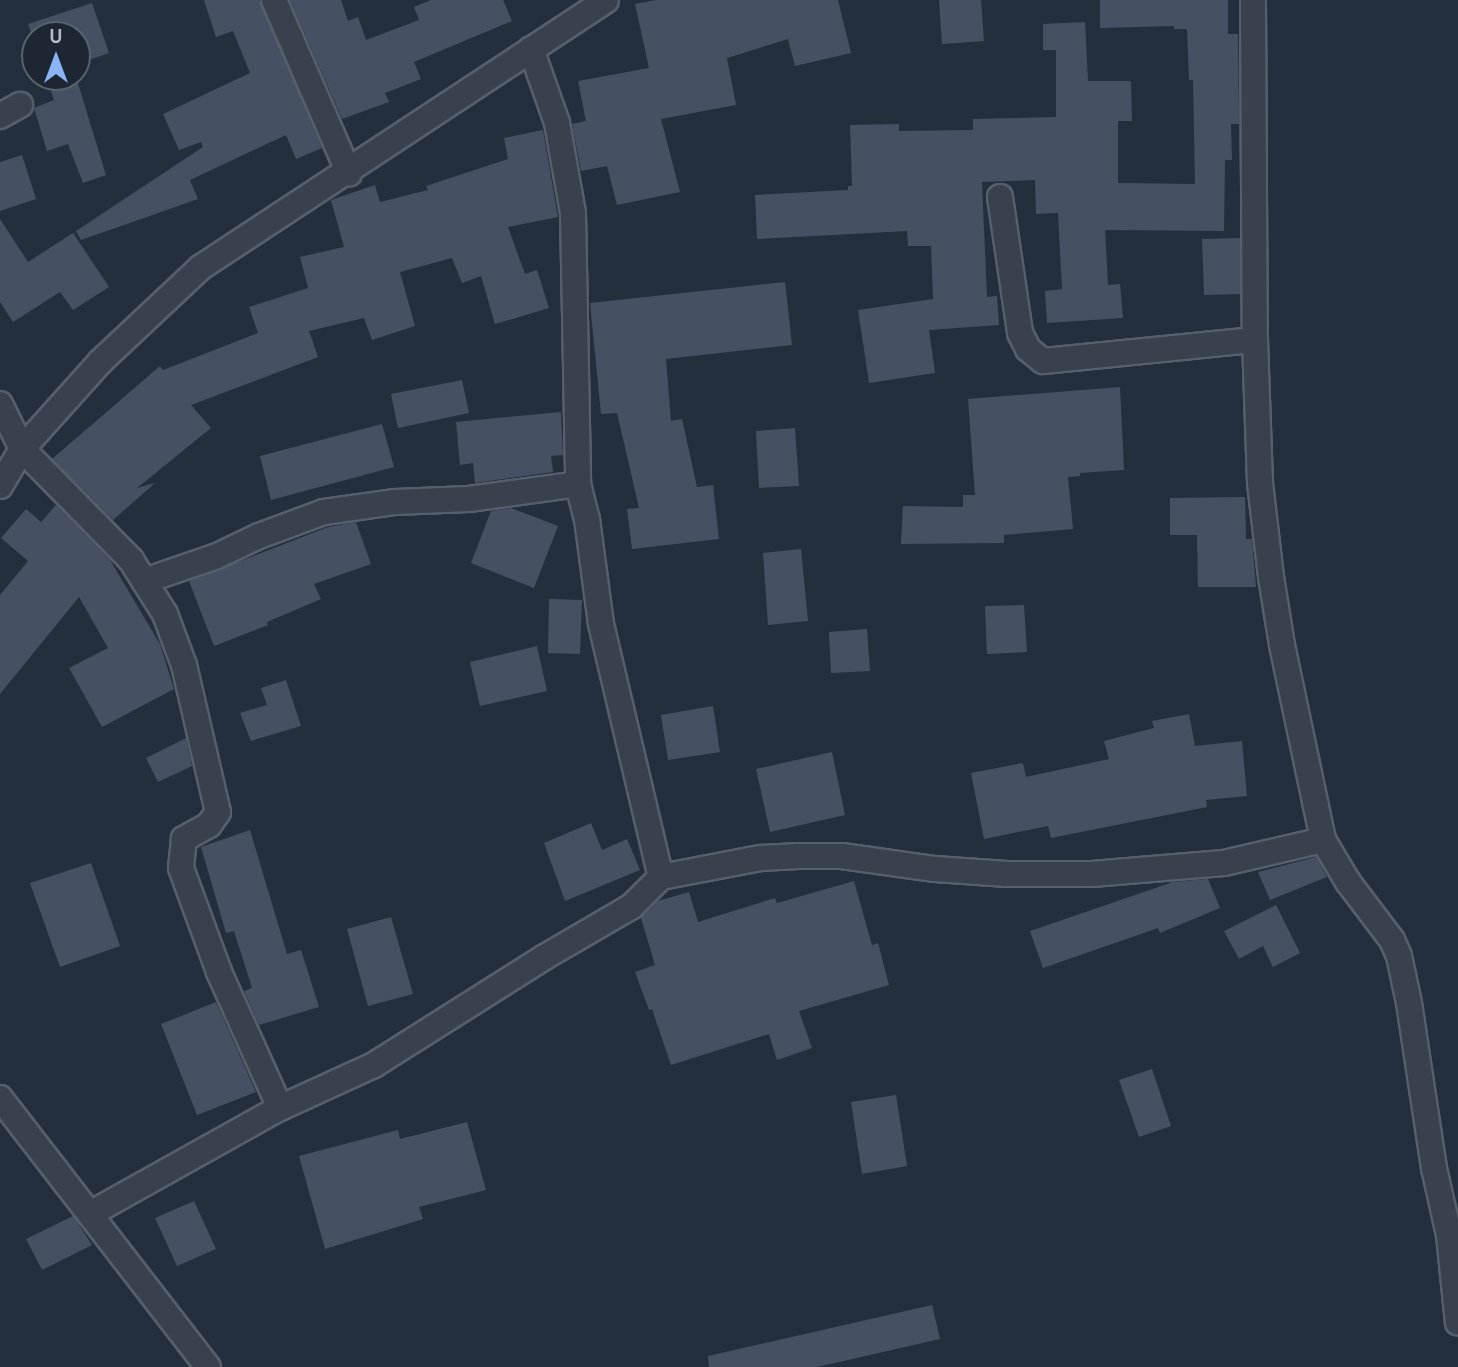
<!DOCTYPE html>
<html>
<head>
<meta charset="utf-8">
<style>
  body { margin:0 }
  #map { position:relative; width:1458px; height:1367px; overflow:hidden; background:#242f3e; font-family:"Space Grotesk",sans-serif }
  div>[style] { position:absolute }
  .building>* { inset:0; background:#455162 }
  .roads { filter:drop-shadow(2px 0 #565f6c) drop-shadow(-2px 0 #565f6c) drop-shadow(0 2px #565f6c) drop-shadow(0 -2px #565f6c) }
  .minor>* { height:24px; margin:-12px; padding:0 12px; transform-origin:12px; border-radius:12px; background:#38414e }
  span { translate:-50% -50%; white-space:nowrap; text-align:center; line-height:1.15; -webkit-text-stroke:7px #1d2633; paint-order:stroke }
  .north { position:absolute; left:21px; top:21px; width:70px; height:70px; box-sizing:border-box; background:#1d2633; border:2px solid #59626f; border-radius:50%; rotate:0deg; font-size:19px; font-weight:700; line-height:28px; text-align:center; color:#b4bcc9 }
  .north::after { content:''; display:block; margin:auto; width:24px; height:32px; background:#8ab4f8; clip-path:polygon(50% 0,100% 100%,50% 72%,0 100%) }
</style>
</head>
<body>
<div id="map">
  <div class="building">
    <i style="clip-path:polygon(204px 0,259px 0,322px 148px,296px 159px,286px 135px,190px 180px,198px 199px,81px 240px,76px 231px,203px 147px,201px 142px,179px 150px,163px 114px,250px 73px,233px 31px,216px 37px)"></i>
    <i style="clip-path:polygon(290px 0,341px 0,348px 21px,358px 17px,366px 40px,419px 20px,414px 7px,431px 0,503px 0,512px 21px,414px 62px,421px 79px,385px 93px,389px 102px,342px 119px)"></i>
    <i style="clip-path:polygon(656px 0,838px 0,851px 53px,795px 66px,788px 39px,727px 58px,736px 105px,661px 119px,680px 192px,617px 205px,607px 166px,581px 171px,572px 124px,586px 121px,578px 81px,649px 68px,635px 4px)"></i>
    <i style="clip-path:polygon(939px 0,981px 0,984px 41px,942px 44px)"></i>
    <i style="clip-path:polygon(1100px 0,1228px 0,1228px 34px,1238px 34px,1239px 124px,1231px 124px,1232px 160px,1225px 160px,1224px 231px,1105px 230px,1108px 285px,1120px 284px,1123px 318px,1047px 323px,1045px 291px,1062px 289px,1058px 213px,1036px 214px,1035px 180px,982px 182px,987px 297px,997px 296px,999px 325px,929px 330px,935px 373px,869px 383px,858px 310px,933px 299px,931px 246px,908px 246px,907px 231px,757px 239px,755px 195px,848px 190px,848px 186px,852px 186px,850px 125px,899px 124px,899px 131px,973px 130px,973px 119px,1056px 117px,1056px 50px,1043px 50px,1043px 24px,1085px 22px,1088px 81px,1131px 81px,1132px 121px,1118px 121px,1118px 183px,1195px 184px,1193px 80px,1189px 80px,1187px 29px,1174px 29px,1174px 26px,1100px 28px)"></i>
    <i style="clip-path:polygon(92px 3px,109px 53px,77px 64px,77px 35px,35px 35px,35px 44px,28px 24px)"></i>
    <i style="clip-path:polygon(46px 77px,76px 77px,106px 175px,83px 183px,68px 144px,47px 151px,34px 108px,54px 100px)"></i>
    <i style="clip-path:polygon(543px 130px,558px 217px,508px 227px,525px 274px,537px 270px,549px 308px,495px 324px,481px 276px,462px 283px,452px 258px,400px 272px,415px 326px,372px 340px,364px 318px,309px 331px,318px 357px,191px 405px,211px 428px,137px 488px,155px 483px,113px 520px,52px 459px,160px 366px,163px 370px,258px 333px,249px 307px,308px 288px,300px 257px,344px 247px,331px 200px,375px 185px,380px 202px,428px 190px,426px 186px,508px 159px,504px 138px)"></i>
    <i style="clip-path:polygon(22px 155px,36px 199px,0 211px,0 162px)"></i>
    <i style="clip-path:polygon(0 219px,28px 262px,73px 233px,109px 287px,73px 310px,60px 292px,13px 322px,0 302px)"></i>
    <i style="clip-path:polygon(1240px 238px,1240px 294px,1204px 295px,1202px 239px)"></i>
    <i style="clip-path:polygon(785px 282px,792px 345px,666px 359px,671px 421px,682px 419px,697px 487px,713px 485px,719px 539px,632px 549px,627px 509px,639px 508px,617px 413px,601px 414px,590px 303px)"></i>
    <i style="clip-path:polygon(462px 380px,469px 413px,398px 428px,391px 394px)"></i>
    <i style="clip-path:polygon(1120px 387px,1124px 470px,1080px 473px,1080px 476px,1068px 477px,1073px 529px,1004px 535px,1004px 543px,901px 544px,903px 506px,963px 507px,963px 495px,975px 495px,968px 399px)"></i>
    <i style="clip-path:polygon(561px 412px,563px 455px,551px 456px,553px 472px,475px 483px,473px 463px,460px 465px,456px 422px)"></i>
    <i style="clip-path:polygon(382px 424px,394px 467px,271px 500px,260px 456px)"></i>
    <i style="clip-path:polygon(795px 428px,799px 486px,759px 488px,756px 431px)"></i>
    <i style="clip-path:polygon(1245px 497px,1246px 539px,1252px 539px,1256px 587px,1198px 587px,1197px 535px,1170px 535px,1170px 498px)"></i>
    <i style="clip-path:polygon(56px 505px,110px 560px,160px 644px,174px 689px,102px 727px,69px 668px,108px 648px,79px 597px,0 694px,0 595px,28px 561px,1px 538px,26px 509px,41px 522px)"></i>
    <i style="clip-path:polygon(511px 508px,558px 526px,534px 588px,471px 563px,491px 511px)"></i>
    <i style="clip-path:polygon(356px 522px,371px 564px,314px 584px,321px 599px,267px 622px,268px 625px,214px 646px,189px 581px,328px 527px)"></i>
    <i style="clip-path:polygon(801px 549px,808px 621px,768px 625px,763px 553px)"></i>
    <i style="clip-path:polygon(549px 599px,582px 600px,580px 654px,548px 653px)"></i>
    <i style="clip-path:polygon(1024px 605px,1027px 652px,987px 654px,985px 606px)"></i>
    <i style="clip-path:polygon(867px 629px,870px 671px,831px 673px,829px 632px)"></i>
    <i style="clip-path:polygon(537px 646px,547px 691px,480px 706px,470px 662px)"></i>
    <i style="clip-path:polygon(286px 680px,301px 726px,251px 741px,240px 713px,267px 705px,261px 688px)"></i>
    <i style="clip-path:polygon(713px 706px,720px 752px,668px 760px,661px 715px)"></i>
    <i style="clip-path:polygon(1189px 714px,1195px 746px,1242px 741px,1247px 796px,1206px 800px,1207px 807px,1051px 838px,1048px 826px,984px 839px,971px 773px,1023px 763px,1026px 777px,1109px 759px,1104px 741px,1154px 728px,1152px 721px)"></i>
    <i style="clip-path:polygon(186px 738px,192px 766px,158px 782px,146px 758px)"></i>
    <i style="clip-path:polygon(832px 752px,845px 815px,770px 832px,756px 769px)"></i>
    <i style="clip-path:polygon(591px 823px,602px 850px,627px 839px,640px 870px,565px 901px,544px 843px)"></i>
    <i style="clip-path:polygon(250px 830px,287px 954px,301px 950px,319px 1007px,259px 1025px,244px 991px,252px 988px,234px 931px,226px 933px,201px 847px)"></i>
    <i style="clip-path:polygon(1316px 857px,1327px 877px,1270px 900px,1258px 872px)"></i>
    <i style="clip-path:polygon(91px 863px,120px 946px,60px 967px,30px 883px)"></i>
    <i style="clip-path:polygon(1208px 879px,1220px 908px,1160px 933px,1158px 928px,1043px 968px,1030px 931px,1173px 882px)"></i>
    <i style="clip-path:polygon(854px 881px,872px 945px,878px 943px,889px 985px,799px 1011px,812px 1048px,777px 1060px,769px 1034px,671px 1065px,652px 1009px,649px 1010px,635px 972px,655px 965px,641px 918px,658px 901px,689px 892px,698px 922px,775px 898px,777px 903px)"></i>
    <i style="clip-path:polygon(1276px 905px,1300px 953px,1273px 967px,1263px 946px,1239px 959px,1224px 931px)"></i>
    <i style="clip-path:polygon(391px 917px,413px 994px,368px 1006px,347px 929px)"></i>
    <i style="clip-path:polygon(216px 1002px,256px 1092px,197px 1115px,161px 1024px)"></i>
    <i style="clip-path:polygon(1152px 1069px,1171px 1126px,1139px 1137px,1119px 1080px)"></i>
    <i style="clip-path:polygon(896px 1095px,907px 1166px,862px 1174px,851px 1102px)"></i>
    <i style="clip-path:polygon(467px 1122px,486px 1190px,419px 1207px,423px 1219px,325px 1249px,299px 1156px,398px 1130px,400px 1139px)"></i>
    <i style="clip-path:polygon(194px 1201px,216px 1249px,177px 1266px,155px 1218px)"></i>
    <i style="clip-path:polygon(73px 1216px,92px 1245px,42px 1270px,26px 1239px)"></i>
    <i style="clip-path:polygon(932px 1305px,940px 1339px,817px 1367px,709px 1367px,708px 1356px)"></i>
  </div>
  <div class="roads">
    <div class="minor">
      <i style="left:274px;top:0;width:189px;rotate:66.6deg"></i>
      <i style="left:1253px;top:0;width:340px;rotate:89.7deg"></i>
      <i style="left:1255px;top:340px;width:143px;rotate:88deg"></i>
      <i style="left:1260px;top:483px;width:95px;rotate:83.3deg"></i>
      <i style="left:1271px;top:577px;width:69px;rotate:80.8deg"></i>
      <i style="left:1282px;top:645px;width:199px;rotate:78.1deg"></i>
      <i style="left:1323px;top:840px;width:49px;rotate:59.2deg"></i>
      <i style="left:1348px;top:882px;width:73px;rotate:52.8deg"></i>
      <i style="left:1392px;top:940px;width:17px;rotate:66deg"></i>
      <i style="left:1399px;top:956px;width:48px;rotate:78deg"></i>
      <i style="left:1409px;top:1003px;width:167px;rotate:81.4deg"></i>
      <i style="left:1434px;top:1168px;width:69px;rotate:77.4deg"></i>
      <i style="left:1449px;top:1235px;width:88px;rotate:84.2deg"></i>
      <i style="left:531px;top:49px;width:78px;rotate:70.6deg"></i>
      <i style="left:557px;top:123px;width:91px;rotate:79.9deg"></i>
      <i style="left:573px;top:213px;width:271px;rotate:88.9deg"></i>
      <i style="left:578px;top:484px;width:36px;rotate:76deg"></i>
      <i style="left:587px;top:519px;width:106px;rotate:82.4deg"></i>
      <i style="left:601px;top:624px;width:260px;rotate:76.7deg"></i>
      <i style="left:0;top:116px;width:23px;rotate:-29deg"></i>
      <i style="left:1000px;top:197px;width:137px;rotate:81.6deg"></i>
      <i style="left:1020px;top:333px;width:18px;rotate:63deg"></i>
      <i style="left:1028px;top:349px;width:19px;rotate:39deg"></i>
      <i style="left:1043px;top:361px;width:213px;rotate:-5.7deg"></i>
      <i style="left:0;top:404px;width:50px;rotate:63.9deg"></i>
      <i style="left:22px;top:449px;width:156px;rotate:45.5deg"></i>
      <i style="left:131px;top:560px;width:64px;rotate:57.8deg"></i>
      <i style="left:165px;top:614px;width:54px;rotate:69.6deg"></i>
      <i style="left:184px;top:665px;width:151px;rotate:77deg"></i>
      <i style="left:218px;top:812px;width:16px;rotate:125deg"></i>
      <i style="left:209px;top:825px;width:29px;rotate:151deg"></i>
      <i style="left:184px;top:839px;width:29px;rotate:96deg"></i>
      <i style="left:181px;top:868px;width:111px;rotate:69.9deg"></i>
      <i style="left:219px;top:972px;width:149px;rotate:65.8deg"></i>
      <i style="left:0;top:486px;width:43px;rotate:-59.3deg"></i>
      <i style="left:22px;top:449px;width:117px;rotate:-48.1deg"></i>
      <i style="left:100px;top:362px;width:137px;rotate:-43.2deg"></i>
      <i style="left:200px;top:268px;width:486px;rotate:-33.4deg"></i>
      <i style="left:144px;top:581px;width:77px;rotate:-18.9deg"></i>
      <i style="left:217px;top:556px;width:47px;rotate:-25.5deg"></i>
      <i style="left:259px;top:536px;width:69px;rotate:-20.3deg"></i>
      <i style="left:324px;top:512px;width:72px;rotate:-8deg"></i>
      <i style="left:395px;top:502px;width:74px;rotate:-2.3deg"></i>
      <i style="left:469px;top:499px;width:110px;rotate:-7.8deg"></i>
      <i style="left:0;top:1098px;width:340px;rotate:52.3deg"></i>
      <i style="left:90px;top:1214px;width:218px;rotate:-29.2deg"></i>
      <i style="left:280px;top:1108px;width:103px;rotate:-24.6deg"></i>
      <i style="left:374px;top:1065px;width:200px;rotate:-32.3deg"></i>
      <i style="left:543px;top:958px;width:103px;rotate:-30.3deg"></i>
      <i style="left:632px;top:906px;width:41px;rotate:-45deg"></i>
      <i style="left:661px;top:877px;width:102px;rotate:-10.8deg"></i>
      <i style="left:761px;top:858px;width:37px;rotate:-3deg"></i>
      <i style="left:798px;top:856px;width:44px"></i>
      <i style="left:842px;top:856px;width:94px;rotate:8deg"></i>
      <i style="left:935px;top:869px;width:72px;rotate:4deg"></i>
      <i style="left:1007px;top:874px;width:85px"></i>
      <i style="left:1092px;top:874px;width:132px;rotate:-4.8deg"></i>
      <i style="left:1224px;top:863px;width:102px;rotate:-13.1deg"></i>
    </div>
  </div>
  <div class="north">U</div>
</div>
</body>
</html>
